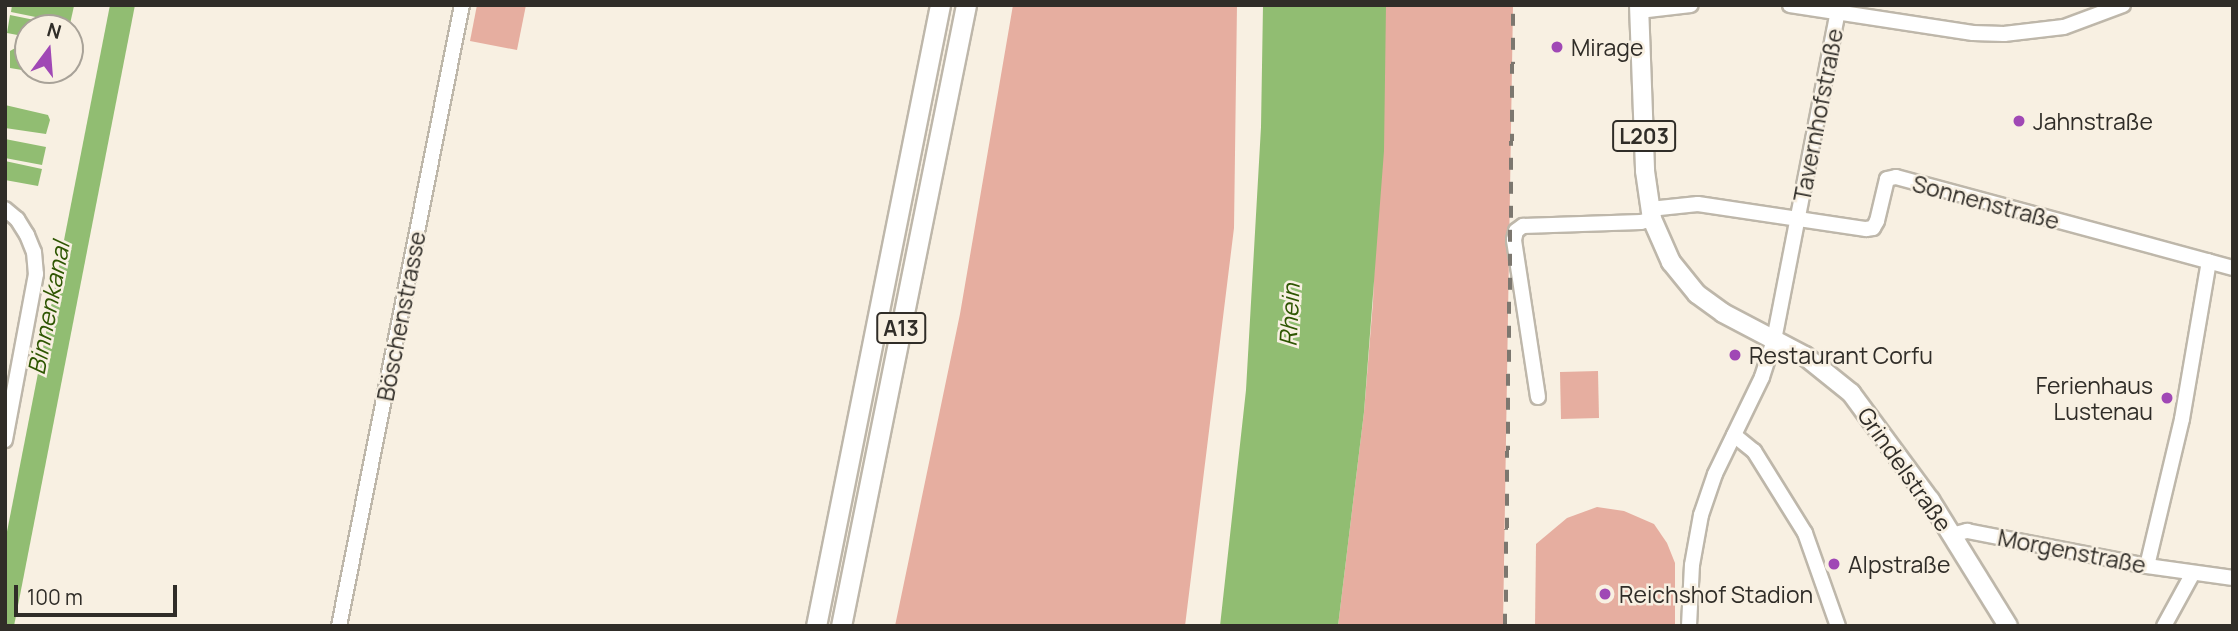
<!DOCTYPE html>
<html>
<head>
<meta charset="utf-8">
<style>
  body { margin:0 }
  #map { position:relative; width:2238px; height:631px; overflow:hidden; background:#f8f0e2; font-family:Manrope,sans-serif }
  div>[style] { position:absolute }
  .green>* { inset:0; background:#e6aea0 }
  .water>* { inset:0; background:#91bd72 }
  .roads { filter:drop-shadow(2px 0 #beb7aa) drop-shadow(-2px 0 #beb7aa) drop-shadow(0 2px #beb7aa) drop-shadow(0 -2px #beb7aa) }
  .minor>* { height:14px; margin:-7px; padding:0 7px; transform-origin:7px; border-radius:7px; background:#fff }
  .major>* { height:18px; margin:-9px; padding:0 9px; transform-origin:9px; border-radius:9px; background:#fff }
  .highway>* { height:19px; margin:-9.5px; padding:0 9.5px; transform-origin:9.5px; border-radius:9.5px; background:#fff }
  .rail>* { height:3.5px; margin-top:-1.75px; transform-origin:0; background:repeating-linear-gradient(90deg,#7c776f 0 12px,transparent 0 24px) }
  .dots>* { width:19px; height:19px; translate:-50% -50%; box-sizing:border-box; border:4px solid #f8f0e2; border-radius:50% }
  span { translate:-50% -50%; white-space:nowrap; text-align:center; line-height:1.15; -webkit-text-stroke:5px #f8f0e2; paint-order:stroke }
  .shield-label span { padding:2px 5px; background:#f8f0e2; border:2px solid; border-radius:5px; -webkit-text-stroke-width:0 }
  .shield-label { font-size:21px; color:#302d28; font-weight:700 }
  .poi-label { font-size:23px; color:#302d28 }
  .left { translate:0 -50%; text-align:left }
  .right { translate:-100% -50%; text-align:right }
  .street-label { font-size:23px; color:#302d28 }
  .water-label { font-size:24px; color:#2e5602; font-style:italic }
  .frame { position:absolute; inset:0; border:7px solid #302d28; pointer-events:none }
  .north { position:absolute; left:14px; top:14px; width:70px; height:70px; box-sizing:border-box; background:#f8f0e2; border:2px solid #a8a298; border-radius:50%; rotate:16deg; font-size:19px; font-weight:700; line-height:28px; text-align:center; color:#302d28 }
  .north::after { content:''; display:block; margin:auto; width:24px; height:32px; background:#a048b5; clip-path:polygon(50% 0,100% 100%,50% 72%,0 100%) }
  .scale { position:absolute; left:14px; top:585px; width:163px; height:32px; box-sizing:border-box; border:4px solid #302d28; border-top:0; padding-left:9px; font-size:21px; line-height:24px; white-space:nowrap; color:#302d28; -webkit-text-stroke:5px #f8f0e2; paint-order:stroke }
</style>
</head>
<body>
<div id="map">
  <div class="green">
    <i style="clip-path:polygon(477px 5px,526px 5px,517px 50px,470px 41px)"></i>
    <i style="clip-path:polygon(1013px 5px,1237px 5px,1234px 228px,1185px 626px,895px 626px,960px 314px)"></i>
    <i style="clip-path:polygon(1384px 5px,1513px 5px,1503px 626px,1338px 626px,1364px 412px,1373px 302px)"></i>
    <i style="clip-path:polygon(1598px 371px,1599px 418px,1561px 419px,1560px 372px)"></i>
    <i style="clip-path:polygon(1597px 507px,1624px 511px,1654px 524px,1667px 543px,1675px 563px,1675px 626px,1535px 626px,1536px 544px,1567px 518px)"></i>
  </div>
  <div class="water">
    <i style="clip-path:polygon(12px 5px,69px 5px,74px 6px,70px 24px,11px 12px)"></i>
    <i style="clip-path:polygon(110px 5px,135px 5px,14px 626px,5px 626px,5px 542px)"></i>
    <i style="clip-path:polygon(1263px 5px,1386px 5px,1384px 151px,1364px 412px,1338px 626px,1220px 626px,1246px 390px,1261px 127px)"></i>
    <i style="clip-path:polygon(10px 15px,69px 27px,69px 28px,28px 28px,28px 37px,7px 33px)"></i>
    <i style="clip-path:polygon(17px 47px,28px 49px,28px 70px,60px 70px,58px 76px,10px 68px,10px 51px)"></i>
    <i style="clip-path:polygon(5px 105px,48px 115px,50px 120px,46px 134px,5px 128px)"></i>
    <i style="clip-path:polygon(5px 139px,46px 147px,42px 165px,5px 158px)"></i>
    <i style="clip-path:polygon(5px 161px,42px 169px,38px 186px,5px 180px)"></i>
  </div>
  <div class="roads">
    <div class="minor">
      <i style="left:1790px;top:5px;width:185px;rotate:8.7deg"></i>
      <i style="left:1973px;top:33px;width:31px;rotate:2deg"></i>
      <i style="left:2004px;top:34px;width:60px;rotate:-6.7deg"></i>
      <i style="left:2064px;top:27px;width:63px;rotate:-20.4deg"></i>
      <i style="left:1639px;top:11px;width:52px;rotate:-6.6deg"></i>
      <i style="left:5px;top:209px;width:16px;rotate:40deg"></i>
      <i style="left:17px;top:219px;width:19px;rotate:58deg"></i>
      <i style="left:27px;top:235px;width:18px;rotate:68deg"></i>
      <i style="left:34px;top:252px;width:22px;rotate:85deg"></i>
      <i style="left:36px;top:274px;width:169px;rotate:100.6deg"></i>
      <i style="left:1650px;top:209px;width:48px;rotate:-5.9deg"></i>
      <i style="left:1698px;top:204px;width:170px;rotate:8.5deg"></i>
      <i style="left:1866px;top:229px;width:7px;rotate:-8deg"></i>
      <i style="left:1873px;top:228px;width:8px;rotate:-60deg"></i>
      <i style="left:1877px;top:221px;width:43px;rotate:-76.6deg"></i>
      <i style="left:1887px;top:179px;width:9px;rotate:-13deg"></i>
      <i style="left:1896px;top:177px;width:349px;rotate:15.1deg"></i>
      <i style="left:1538px;top:397px;width:159px;rotate:-98.7deg"></i>
      <i style="left:1514px;top:240px;width:9px;rotate:-77deg"></i>
      <i style="left:1516px;top:231px;width:9px;rotate:-36deg"></i>
      <i style="left:1523px;top:226px;width:118px;rotate:-1.9deg"></i>
      <i style="left:1641px;top:222px;width:11px;rotate:-15deg"></i>
      <i style="left:1734px;top:435px;width:26px;rotate:39deg"></i>
      <i style="left:1754px;top:451px;width:97px;rotate:58.1deg"></i>
      <i style="left:1805px;top:533px;width:99px;rotate:70.5deg"></i>
      <i style="left:1952px;top:535px;width:16px;rotate:-15deg"></i>
      <i style="left:1967px;top:531px;width:183px;rotate:11deg"></i>
      <i style="left:2147px;top:566px;width:87px;rotate:7.9deg"></i>
      <i style="left:2147px;top:566px;width:151px;rotate:-76.6deg"></i>
      <i style="left:2182px;top:419px;width:160px;rotate:-80.3deg"></i>
      <i style="left:339px;top:626px;width:633px;rotate:-78.8deg"></i>
      <i style="left:1689px;top:626px;width:61px;rotate:-87.2deg"></i>
      <i style="left:1692px;top:565px;width:51px;rotate:-79.8deg"></i>
      <i style="left:1701px;top:515px;width:43px;rotate:-71.1deg"></i>
      <i style="left:1715px;top:474px;width:108px;rotate:-64.1deg"></i>
      <i style="left:1762px;top:377px;width:39px;rotate:-72deg"></i>
      <i style="left:1774px;top:340px;width:334px;rotate:-79deg"></i>
      <i style="left:2164px;top:626px;width:60px;rotate:-61.3deg"></i>
    </div>
    <div class="major">
      <i style="left:1639px;top:5px;width:166px;rotate:87.9deg"></i>
      <i style="left:1645px;top:171px;width:49px;rotate:81.7deg"></i>
      <i style="left:1652px;top:219px;width:47px;rotate:66.2deg"></i>
      <i style="left:1671px;top:262px;width:41px;rotate:50.9deg"></i>
      <i style="left:1697px;top:294px;width:32px;rotate:36deg"></i>
      <i style="left:1723px;top:313px;width:93px;rotate:27.7deg"></i>
      <i style="left:1805px;top:356px;width:59px;rotate:38.8deg"></i>
      <i style="left:1851px;top:393px;width:133px;rotate:53.6deg"></i>
      <i style="left:1930px;top:500px;width:148px;rotate:58.2deg"></i>
    </div>
    <div class="highway">
      <i style="left:816px;top:626px;width:633px;rotate:-78.71deg"></i>
      <i style="left:841px;top:626px;width:633px;rotate:-78.62deg"></i>
    </div>
  </div>
  <div class="rail">
    <i style="left:1505px;top:626px;width:621px;rotate:-89.26deg"></i>
  </div>
  <div class="dots">
    <i style="left:1557px;top:47px;background:#a048b5"></i>
    <i style="left:2019px;top:121px;background:#a048b5"></i>
    <i style="left:1735px;top:355px;background:#a048b5"></i>
    <i style="left:2167px;top:398px;background:#a048b5"></i>
    <i style="left:1834px;top:564px;background:#a048b5"></i>
    <i style="left:1605px;top:594px;background:#a048b5"></i>
  </div>
  <div class="shield-label">
    <span style="left:1644px;top:136px">L203</span>
    <span style="left:901px;top:328px">A13</span>
  </div>
  <div class="poi-label">
    <span class="left" style="left:1571px;top:47px">Mirage</span>
    <span class="left" style="left:2033px;top:121px">Jahnstraße</span>
    <span class="left" style="left:1749px;top:355px">Restaurant Corfu</span>
    <span class="right" style="left:2153px;top:398px">Ferienhaus<br>Lustenau</span>
    <span class="left" style="left:1848px;top:564px">Alpstraße</span>
    <span class="left" style="left:1619px;top:594px">Reichshof Stadion</span>
  </div>
  <div class="street-label">
    <span style="left:1818px;top:115px;rotate:-79deg">Tavernhofstraße</span>
    <span style="left:1986px;top:202px;rotate:15deg">Sonnenstraße</span>
    <span style="left:401px;top:316px;rotate:-79deg">Böschenstrasse</span>
    <span style="left:1905px;top:469px;rotate:55deg">Grindelstraße</span>
    <span style="left:2072px;top:551px;rotate:11deg">Morgenstraße</span>
  </div>
  <div class="water-label">
    <span style="left:48px;top:308px;rotate:-79deg">Binnenkanal</span>
    <span style="left:1289px;top:315px;rotate:-87deg">Rhein</span>
  </div>
  <div class="frame"></div>
  <div class="north">N</div>
  <div class="scale">100 m</div>
</div>
</body>
</html>
